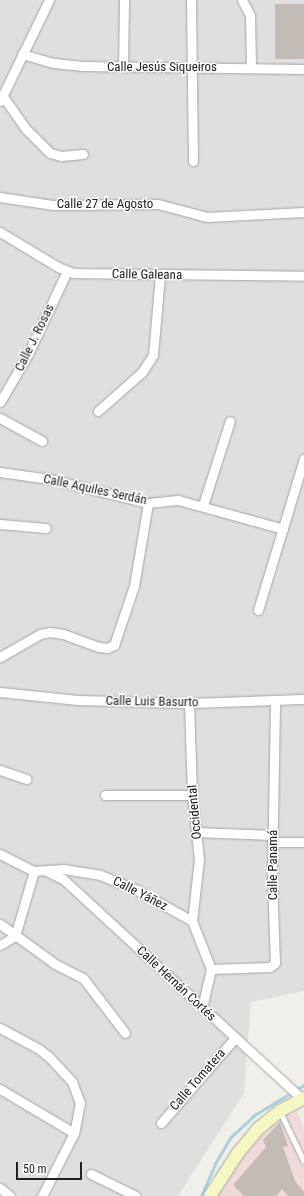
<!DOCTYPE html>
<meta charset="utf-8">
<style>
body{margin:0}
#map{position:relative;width:304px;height:1196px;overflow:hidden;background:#f1efe9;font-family:"Roboto Condensed",sans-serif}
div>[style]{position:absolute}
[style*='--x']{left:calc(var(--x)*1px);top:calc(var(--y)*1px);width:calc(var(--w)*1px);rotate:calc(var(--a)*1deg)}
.residential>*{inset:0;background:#e0dfdf}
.commercial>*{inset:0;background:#f1dbda}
.stream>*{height:2.5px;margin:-1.25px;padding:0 1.25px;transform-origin:1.25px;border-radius:1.25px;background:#acd1dc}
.building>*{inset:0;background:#c2bbb6;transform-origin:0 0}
.roads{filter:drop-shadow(0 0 1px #a6a6a6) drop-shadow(0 0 1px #a6a6a6)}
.lane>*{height:4.5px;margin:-2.25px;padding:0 2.25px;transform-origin:2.25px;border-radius:2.25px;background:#fff}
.street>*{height:9px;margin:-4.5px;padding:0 4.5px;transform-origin:4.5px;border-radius:4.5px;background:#fff}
.secondary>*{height:12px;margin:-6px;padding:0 6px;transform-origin:6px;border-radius:6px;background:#f4f7c2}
span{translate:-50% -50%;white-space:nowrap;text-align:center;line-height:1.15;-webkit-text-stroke:3px #fff;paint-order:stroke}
.street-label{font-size:13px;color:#222}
.scale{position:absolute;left:16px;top:1162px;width:66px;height:18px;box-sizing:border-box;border:2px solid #222;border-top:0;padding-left:5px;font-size:12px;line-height:14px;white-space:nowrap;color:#222;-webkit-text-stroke:3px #fff;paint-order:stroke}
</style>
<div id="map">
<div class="residential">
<div style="clip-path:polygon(0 0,304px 0,304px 991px,251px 1002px,244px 1093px,178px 1196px,0 1196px)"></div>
</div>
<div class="commercial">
<div style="clip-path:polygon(298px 1112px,304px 1129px,304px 1196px,217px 1196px,244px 1155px,278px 1119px)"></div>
</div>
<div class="stream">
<div style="--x:295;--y:1090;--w:10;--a:-29"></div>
<div style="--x:201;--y:1196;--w:35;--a:-66"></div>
<div style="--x:215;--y:1164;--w:30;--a:-60"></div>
<div style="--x:230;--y:1138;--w:35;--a:-43"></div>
<div style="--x:256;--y:1114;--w:41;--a:-31"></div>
</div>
<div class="building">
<div style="left:275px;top:4px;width:29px;height:55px"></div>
<div style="clip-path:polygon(280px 1122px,288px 1146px,283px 1147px,295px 1181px,304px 1192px,304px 1196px,288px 1196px,282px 1189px,276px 1196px,244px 1196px,233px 1185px,266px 1147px,263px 1140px)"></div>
</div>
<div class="roads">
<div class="lane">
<div style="--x:280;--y:1111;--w:55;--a:64.4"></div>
</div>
<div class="street">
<div style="--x:191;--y:0;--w:161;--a:89.3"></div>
<div style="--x:242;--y:0;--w:17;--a:62"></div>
<div style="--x:250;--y:15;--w:53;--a:88.9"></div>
<div style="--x:22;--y:54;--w:33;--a:16"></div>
<div style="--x:54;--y:63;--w:29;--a:6"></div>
<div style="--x:83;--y:66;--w:221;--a:0.8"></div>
<div style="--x:123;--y:67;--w:67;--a:-89.1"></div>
<div style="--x:2;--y:95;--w:42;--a:54.8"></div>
<div style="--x:26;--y:129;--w:34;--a:45"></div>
<div style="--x:50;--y:153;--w:11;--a:15"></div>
<div style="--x:61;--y:156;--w:22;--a:-5"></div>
<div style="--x:0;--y:101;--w:112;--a:-64.1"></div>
<div style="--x:0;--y:197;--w:54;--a:8.6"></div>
<div style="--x:53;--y:205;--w:105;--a:-0.5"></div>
<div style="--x:158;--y:204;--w:51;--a:14.9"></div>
<div style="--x:207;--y:217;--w:97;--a:-3"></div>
<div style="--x:0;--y:232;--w:68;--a:31.1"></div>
<div style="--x:58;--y:267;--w:17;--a:21"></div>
<div style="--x:74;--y:273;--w:230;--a:0.7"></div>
<div style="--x:0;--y:402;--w:56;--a:-59.7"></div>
<div style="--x:28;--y:354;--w:92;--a:-64.8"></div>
<div style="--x:98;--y:411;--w:59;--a:-41.6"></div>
<div style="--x:142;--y:372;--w:20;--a:-57"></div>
<div style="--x:153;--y:355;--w:80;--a:-85"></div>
<div style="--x:0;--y:418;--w:48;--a:28.7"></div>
<div style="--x:0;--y:472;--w:50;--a:8"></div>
<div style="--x:50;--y:479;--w:101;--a:13.8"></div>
<div style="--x:148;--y:503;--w:30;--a:-6"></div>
<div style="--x:178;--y:500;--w:109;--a:15.4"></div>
<div style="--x:203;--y:505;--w:88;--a:-72.2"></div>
<div style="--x:0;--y:524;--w:46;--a:5"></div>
<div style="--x:258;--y:610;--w:158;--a:-73.1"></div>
<div style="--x:0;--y:657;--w:46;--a:-29.9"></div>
<div style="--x:40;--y:634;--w:10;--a:-11"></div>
<div style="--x:50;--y:632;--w:13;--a:9"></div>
<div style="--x:63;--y:634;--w:38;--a:20"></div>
<div style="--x:99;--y:647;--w:8;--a:7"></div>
<div style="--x:107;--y:648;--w:8;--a:-23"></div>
<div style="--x:114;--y:645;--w:62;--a:-71.3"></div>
<div style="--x:134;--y:586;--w:84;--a:-80.4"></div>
<div style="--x:0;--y:692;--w:78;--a:5.9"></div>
<div style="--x:78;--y:700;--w:111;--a:1.5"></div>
<div style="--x:189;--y:703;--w:115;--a:-2"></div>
<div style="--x:189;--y:703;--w:92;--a:88.1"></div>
<div style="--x:192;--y:795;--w:64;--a:83.8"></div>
<div style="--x:199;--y:859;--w:62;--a:96.4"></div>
<div style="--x:0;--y:770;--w:28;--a:19"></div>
<div style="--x:105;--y:795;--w:87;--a:0"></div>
<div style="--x:196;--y:832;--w:76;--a:2.3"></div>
<div style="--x:272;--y:842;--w:32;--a:0"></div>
<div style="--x:0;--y:854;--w:38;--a:27"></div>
<div style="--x:34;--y:871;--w:29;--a:-4"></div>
<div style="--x:63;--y:869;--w:37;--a:9"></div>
<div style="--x:100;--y:875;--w:40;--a:22"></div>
<div style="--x:137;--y:890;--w:63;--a:29.4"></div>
<div style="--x:192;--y:921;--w:52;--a:68.4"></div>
<div style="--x:211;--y:969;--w:39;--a:103"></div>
<div style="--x:48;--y:872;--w:17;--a:25"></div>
<div style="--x:63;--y:879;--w:325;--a:42.6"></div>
<div style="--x:0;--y:924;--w:68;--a:36"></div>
<div style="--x:55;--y:964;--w:31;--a:27"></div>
<div style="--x:83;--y:978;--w:69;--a:52.6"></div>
<div style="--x:15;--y:936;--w:68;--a:-73.7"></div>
<div style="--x:0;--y:945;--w:17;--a:-31"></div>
<div style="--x:211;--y:969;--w:59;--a:-1.9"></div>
<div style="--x:270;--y:967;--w:6;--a:-39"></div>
<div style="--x:275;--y:963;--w:86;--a:-92"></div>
<div style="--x:272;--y:877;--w:176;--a:-89"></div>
<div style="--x:0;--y:1028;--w:44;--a:28.3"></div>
<div style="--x:39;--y:1049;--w:14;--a:39"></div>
<div style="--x:50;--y:1058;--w:33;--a:47"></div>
<div style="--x:72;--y:1082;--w:22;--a:69"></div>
<div style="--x:80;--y:1103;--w:31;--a:101"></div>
<div style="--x:74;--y:1133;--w:71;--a:116.9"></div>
<div style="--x:0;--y:1089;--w:86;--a:30.7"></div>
<div style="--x:161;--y:1123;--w:113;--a:-49"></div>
<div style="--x:91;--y:1174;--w:50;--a:26.1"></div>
<div style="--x:0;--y:1188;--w:13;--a:39"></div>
</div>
<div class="secondary">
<div style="--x:210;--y:1196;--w:51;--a:-56.9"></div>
<div style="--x:238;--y:1153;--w:33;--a:-50"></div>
<div style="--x:259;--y:1128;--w:27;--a:-39"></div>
<div style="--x:280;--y:1111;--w:27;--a:-28"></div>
</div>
</div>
<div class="street-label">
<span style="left:162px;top:67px">Calle Jesús Siqueiros</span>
<span style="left:105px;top:204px">Calle 27 de Agosto</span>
<span style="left:147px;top:275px;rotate:1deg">Calle Galeana</span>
<span style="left:35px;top:338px;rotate:-64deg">Calle J. Rosas</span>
<span style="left:95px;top:490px;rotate:12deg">Calle Aquiles Serdán</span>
<span style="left:152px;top:702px;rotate:1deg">Calle Luis Basurto</span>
<span style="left:195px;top:812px;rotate:-95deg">Occidental</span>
<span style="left:273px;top:865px;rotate:-90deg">Calle Panamá</span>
<span style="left:140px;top:894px;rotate:27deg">Calle Yáñez</span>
<span style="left:176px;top:984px;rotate:43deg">Calle Hernán Cortés</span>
<span style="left:198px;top:1080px;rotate:-49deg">Calle Tomatera</span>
</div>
<div class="scale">50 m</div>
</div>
